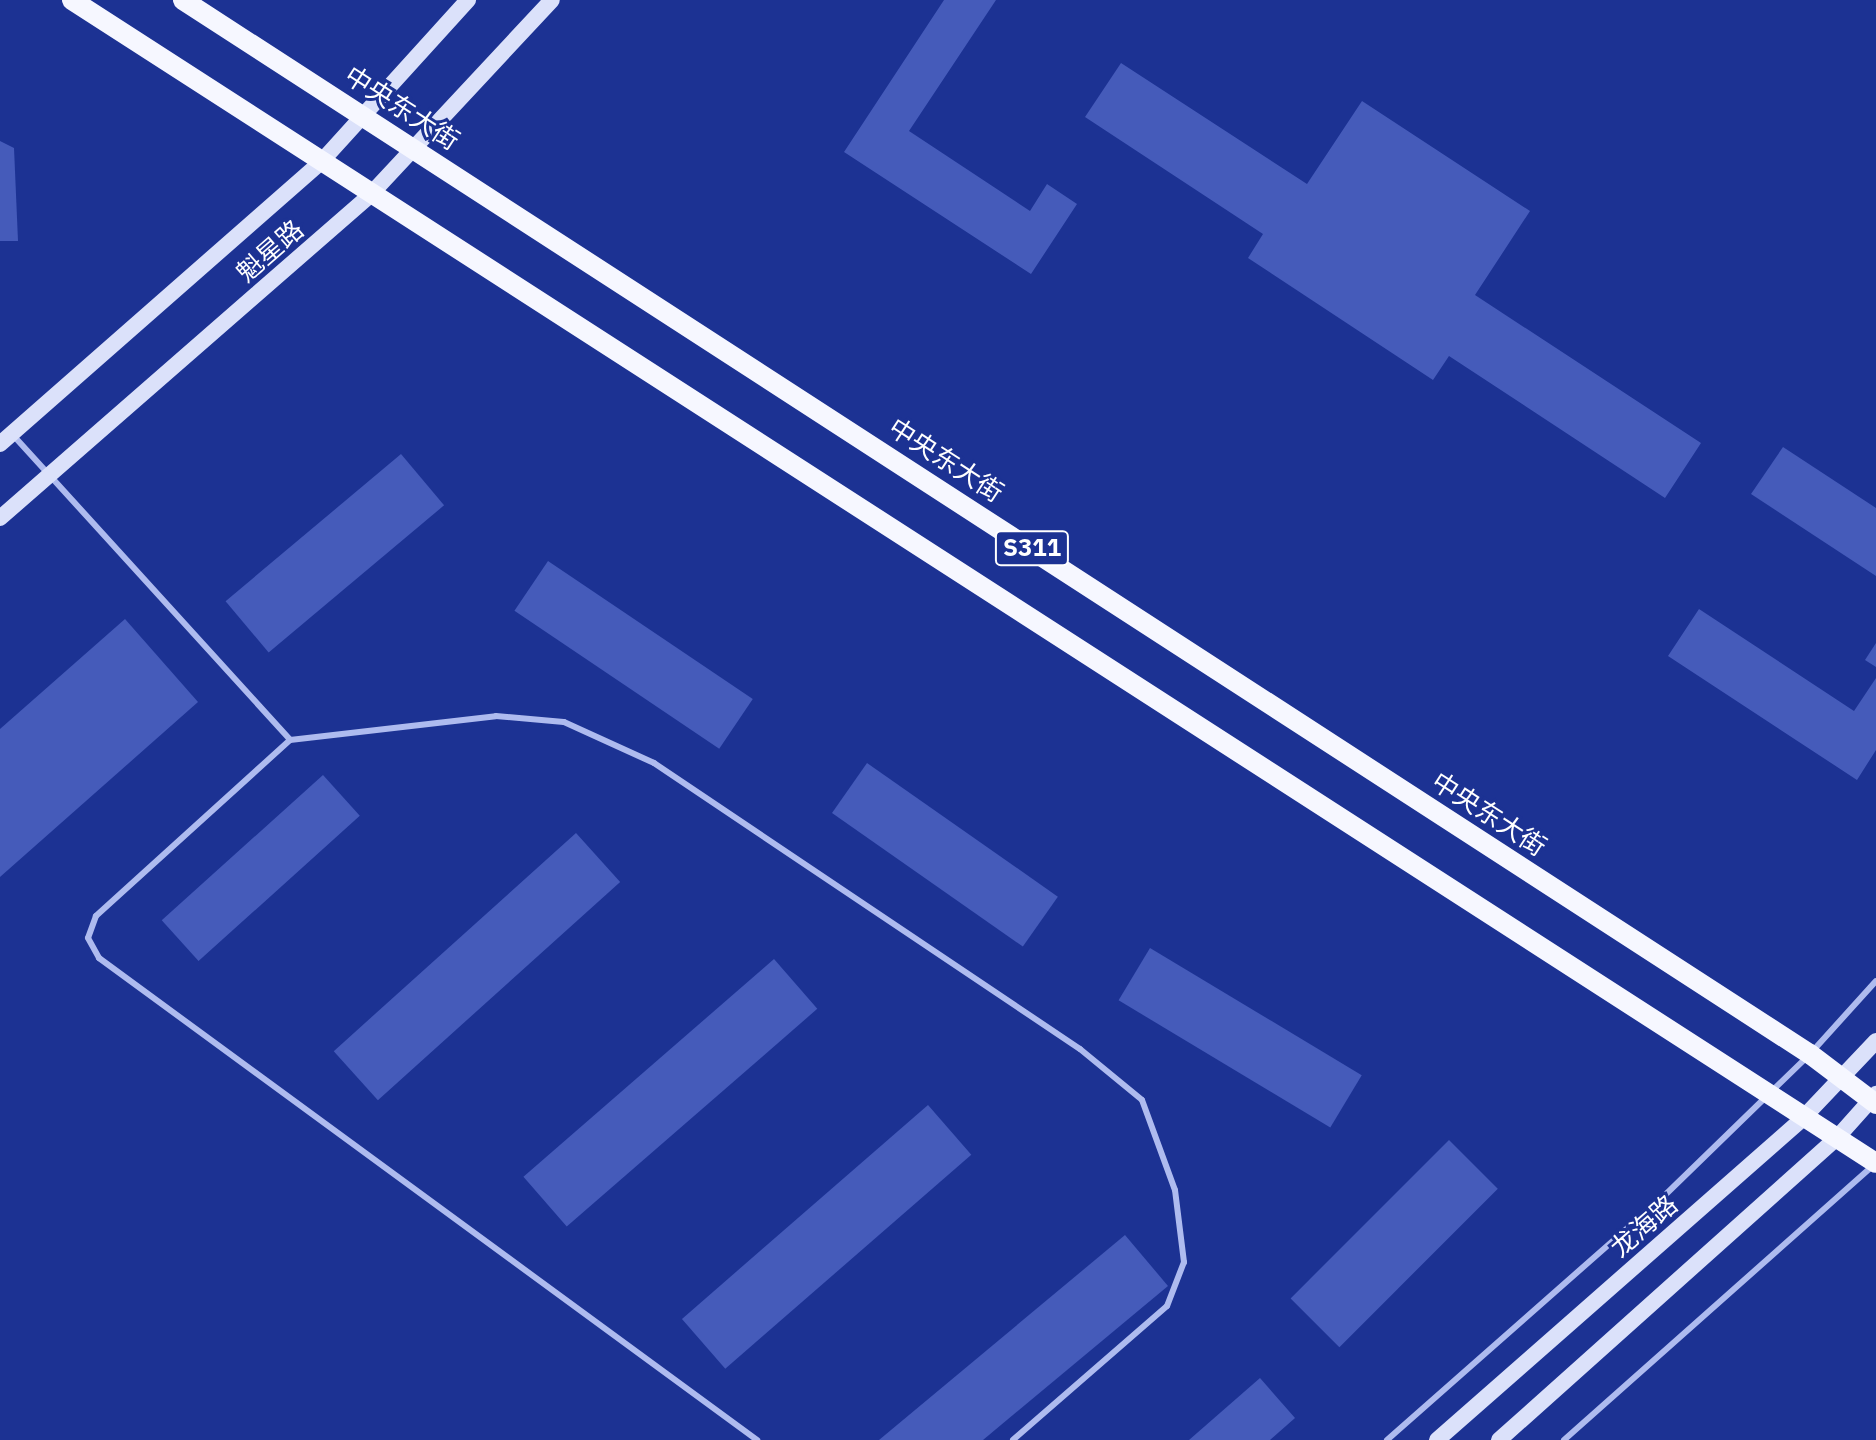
<!DOCTYPE html>
<meta charset="utf-8">
<style>
body{margin:0}
#map{position:relative;width:1876px;height:1440px;overflow:hidden;background:#1c3293;font-family:"IBM Plex Sans","Noto Sans SC",sans-serif}
div>[style]{position:absolute}
[style*='--x']{left:calc(var(--x)*1px);top:calc(var(--y)*1px);width:calc(var(--w)*1px);rotate:calc(var(--a)*1deg)}
.building>*{inset:0;background:#455bba;transform-origin:0 0}
.lane>*{height:6px;margin:-3px;padding:0 3px;transform-origin:3px;border-radius:3px;background:#aebbef}
.secondary>*{height:16px;margin:-8px;padding:0 8px;transform-origin:8px;border-radius:8px;background:#dbe1fa}
.primary>*{height:20px;margin:-10px;padding:0 10px;transform-origin:10px;border-radius:10px;background:#f6f7ff}
span{translate:-50% -50%;white-space:nowrap;text-align:center;line-height:1.15;-webkit-text-stroke:6px #1c3293;paint-order:stroke}
.shield-label span{padding:2px 6px;background:#1c3293;border:2px solid;border-radius:6px;-webkit-text-stroke-width:0}
.shield-label{font-size:24px;color:#fff;font-weight:700}
.street-label{font-size:26px;color:#fff}
</style>
<div id="map">
<div class="building">
<div style="clip-path:polygon(944px 0,996px 0,909px 131px,1030px 211px,1047px 184px,1077px 204px,1031px 274px,844px 152px)"></div>
<div style="clip-path:polygon(1121px 63px,1307px 184px,1362px 101px,1530px 211px,1475px 295px,1701px 443px,1665px 498px,1449px 356px,1433px 380px,1248px 258px,1263px 234px,1085px 117px)"></div>
<div style="clip-path:polygon(0 141px,14px 148px,18px 241px,0 241px)"></div>
<div style="clip-path:polygon(1783px 447px,1876px 508px,1876px 576px,1751px 494px)"></div>
<div style="left:401px;top:454px;width:67px;height:229px;rotate:50deg"></div>
<div style="left:548px;top:561px;width:247px;height:60px;rotate:34deg"></div>
<div style="clip-path:polygon(1699px 609px,1854px 711px,1876px 678px,1876px 750px,1857px 780px,1668px 656px)"></div>
<div style="clip-path:polygon(125px 619px,198px 702px,0 877px,0 729px)"></div>
<div style="clip-path:polygon(1876px 643px,1876px 667px,1865px 660px)"></div>
<div style="left:867px;top:763px;width:233px;height:61px;rotate:35deg"></div>
<div style="left:323px;top:775px;width:55px;height:217px;rotate:48deg"></div>
<div style="left:576px;top:833px;width:66px;height:326px;rotate:48deg"></div>
<div style="left:1150px;top:948px;width:247px;height:61px;rotate:31deg"></div>
<div style="left:774px;top:959px;width:66px;height:332px;rotate:49deg"></div>
<div style="left:928px;top:1105px;width:66px;height:326px;rotate:49deg"></div>
<div style="left:1449px;top:1140px;width:69px;height:224px;rotate:45deg"></div>
<div style="clip-path:polygon(1125px 1235px,1168px 1286px,983px 1440px,879px 1440px)"></div>
<div style="clip-path:polygon(1260px 1378px,1295px 1418px,1270px 1440px,1189px 1440px)"></div>
</div>
<div class="lane">
<div style="--x:12;--y:434;--w:413;--a:47.7"></div>
<div style="--x:290;--y:740;--w:262;--a:137.8"></div>
<div style="--x:96;--y:916;--w:23;--a:110"></div>
<div style="--x:88;--y:938;--w:23;--a:61"></div>
<div style="--x:99;--y:958;--w:816;--a:36.22"></div>
<div style="--x:290;--y:740;--w:207;--a:-6.6"></div>
<div style="--x:496;--y:716;--w:68;--a:5"></div>
<div style="--x:564;--y:722;--w:99;--a:24.5"></div>
<div style="--x:654;--y:763;--w:513;--a:33.88"></div>
<div style="--x:1080;--y:1049;--w:80;--a:39.4"></div>
<div style="--x:1142;--y:1100;--w:96;--a:69.9"></div>
<div style="--x:1175;--y:1190;--w:73;--a:82.9"></div>
<div style="--x:1184;--y:1262;--w:47;--a:111.1"></div>
<div style="--x:1167;--y:1306;--w:204;--a:139"></div>
<div style="--x:1387;--y:1440;--w:368;--a:-41.4"></div>
<div style="--x:1663;--y:1197;--w:205;--a:-44.2"></div>
<div style="--x:1810;--y:1054;--w:98;--a:-47.9"></div>
<div style="--x:1564;--y:1440;--w:413;--a:-41.6"></div>
</div>
<div class="secondary">
<div style="--x:0;--y:444;--w:427;--a:-41.3"></div>
<div style="--x:321;--y:162;--w:219;--a:-47.8"></div>
<div style="--x:0;--y:518;--w:493;--a:-41.1"></div>
<div style="--x:371;--y:194;--w:265;--a:-47"></div>
<div style="--x:1437;--y:1440;--w:487;--a:-41.3"></div>
<div style="--x:1803;--y:1118;--w:106;--a:-46.5"></div>
<div style="--x:1499;--y:1440;--w:450;--a:-41.8"></div>
<div style="--x:1835;--y:1140;--w:62;--a:-48.3"></div>
</div>
<div class="primary">
<div style="--x:72;--y:0;--w:2146;--a:32.81"></div>
<div style="--x:183;--y:0;--w:1939;--a:32.94"></div>
<div style="--x:1810;--y:1054;--w:83;--a:37.1"></div>
</div>
<div class="shield-label">
<span style="left:1032px;top:548px">S311</span>
</div>
<div class="street-label">
<span style="left:402px;top:108px;rotate:33deg">中央东大街</span>
<span style="left:270px;top:251px;rotate:-41deg">魁星路</span>
<span style="left:946px;top:460px;rotate:33deg">中央东大街</span>
<span style="left:1489px;top:814px;rotate:33deg">中央东大街</span>
<span style="left:1644px;top:1226px;rotate:-41deg">龙海路</span>
</div>
</div>
